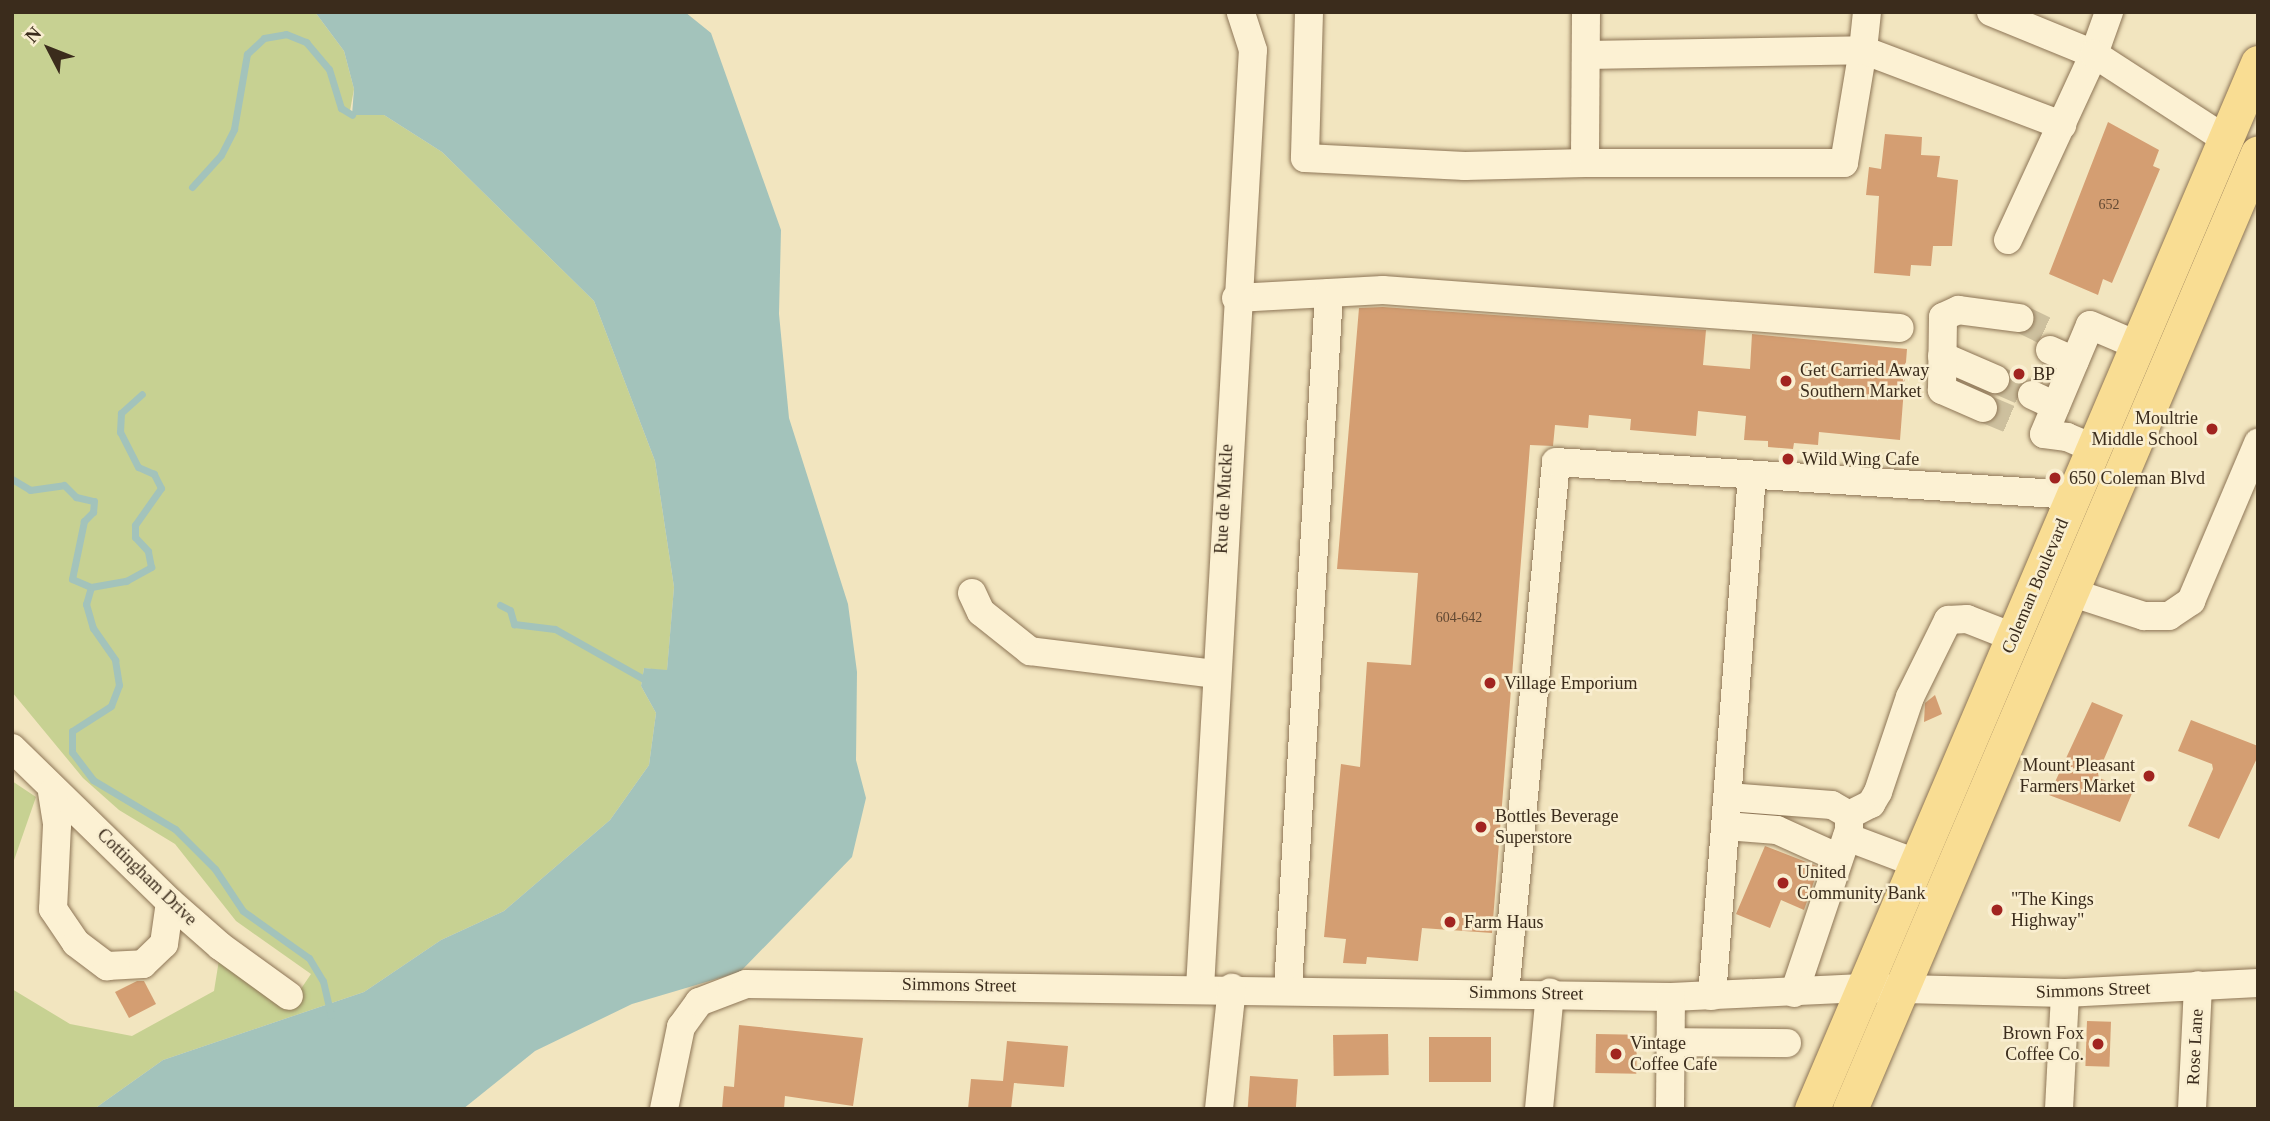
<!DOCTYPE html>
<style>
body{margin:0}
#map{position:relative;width:2270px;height:1121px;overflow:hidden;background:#f2e5bf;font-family:Georgia,serif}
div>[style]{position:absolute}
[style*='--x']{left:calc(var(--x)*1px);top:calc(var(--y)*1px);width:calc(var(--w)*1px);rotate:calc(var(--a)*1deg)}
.green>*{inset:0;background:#c7d192}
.water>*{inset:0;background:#a3c3bb}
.stream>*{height:7px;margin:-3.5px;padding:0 3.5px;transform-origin:3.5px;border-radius:3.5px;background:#a3c3bb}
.building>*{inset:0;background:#d49e72;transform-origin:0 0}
.minor-tunnel>*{height:28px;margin-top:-14px;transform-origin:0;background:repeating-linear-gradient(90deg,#cdc09e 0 28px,transparent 0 42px)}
.roads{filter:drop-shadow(0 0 2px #8d7556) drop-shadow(0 0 2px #8d7556)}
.minor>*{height:28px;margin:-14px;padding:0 14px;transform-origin:14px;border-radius:14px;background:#fcf1d3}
.major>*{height:35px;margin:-17.5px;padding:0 17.5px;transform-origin:17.5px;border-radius:17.5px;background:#f9dd93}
.dots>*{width:19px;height:19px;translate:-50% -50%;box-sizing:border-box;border:4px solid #f9eed0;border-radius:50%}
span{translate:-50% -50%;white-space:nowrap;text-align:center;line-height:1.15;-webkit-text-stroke:5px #f9eed0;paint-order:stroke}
.number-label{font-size:14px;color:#614832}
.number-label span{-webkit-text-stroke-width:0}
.poi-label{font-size:18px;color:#3b2c1c}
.left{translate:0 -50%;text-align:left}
.right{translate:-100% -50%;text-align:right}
.street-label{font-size:18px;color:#3b2c1c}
.frame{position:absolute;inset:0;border:14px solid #3b2c1c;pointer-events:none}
.north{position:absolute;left:14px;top:14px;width:70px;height:70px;-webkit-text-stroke:5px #f9eed0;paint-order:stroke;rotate:312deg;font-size:19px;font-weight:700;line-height:28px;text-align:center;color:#3b2c1c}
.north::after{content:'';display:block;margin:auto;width:24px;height:32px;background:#3b2c1c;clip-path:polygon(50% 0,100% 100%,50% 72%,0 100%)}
</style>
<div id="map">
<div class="green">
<div style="clip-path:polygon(12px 12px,315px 12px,344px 51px,354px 89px,350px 111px,384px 115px,442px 152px,594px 301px,655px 461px,674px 587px,667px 671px,644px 668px,641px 686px,656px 713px,649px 765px,610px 820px,504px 911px,441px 940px,364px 992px,163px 1060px,94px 1109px,12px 1109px,12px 989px,70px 1024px,132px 1036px,214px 991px,219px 960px,288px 1008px,311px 974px,236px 921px,175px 844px,119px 810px,83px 778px,12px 692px)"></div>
<div style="clip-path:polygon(12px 781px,36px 797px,12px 866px)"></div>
</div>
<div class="water">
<div style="clip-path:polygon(315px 12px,685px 12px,711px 33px,781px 230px,779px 314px,789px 418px,848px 604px,857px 672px,856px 760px,866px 798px,852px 857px,740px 972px,632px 1004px,535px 1051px,463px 1109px,94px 1109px,163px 1060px,364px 992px,441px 940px,504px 911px,610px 820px,649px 765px,656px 713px,641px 686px,644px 668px,667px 670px,674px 587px,655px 461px,594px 301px,442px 152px,384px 115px,352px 115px,354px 89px,344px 51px)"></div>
</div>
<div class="stream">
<div style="--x:192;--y:187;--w:43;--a:-47.8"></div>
<div style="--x:221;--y:155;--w:29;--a:-63"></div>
<div style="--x:234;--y:129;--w:76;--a:-80.2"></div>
<div style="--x:247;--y:54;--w:23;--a:-43"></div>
<div style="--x:264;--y:38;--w:22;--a:-10"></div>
<div style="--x:286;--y:34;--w:22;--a:22"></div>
<div style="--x:306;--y:42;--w:35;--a:50"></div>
<div style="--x:329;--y:69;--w:41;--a:72.9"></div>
<div style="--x:341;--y:108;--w:13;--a:32"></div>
<div style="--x:12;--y:479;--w:21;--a:31"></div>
<div style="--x:30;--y:490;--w:34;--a:-8"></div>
<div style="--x:64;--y:485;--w:17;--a:45"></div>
<div style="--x:76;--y:497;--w:18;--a:13"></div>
<div style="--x:94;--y:501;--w:11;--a:95"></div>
<div style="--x:93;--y:512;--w:13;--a:135"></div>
<div style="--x:84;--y:521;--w:59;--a:101.7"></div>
<div style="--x:72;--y:579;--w:21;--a:23"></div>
<div style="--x:91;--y:587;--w:18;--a:106"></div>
<div style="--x:86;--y:604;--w:25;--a:74"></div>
<div style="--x:93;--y:628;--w:39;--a:55"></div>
<div style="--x:115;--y:660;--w:25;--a:81"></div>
<div style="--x:119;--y:685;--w:22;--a:111"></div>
<div style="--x:111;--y:706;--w:46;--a:147.3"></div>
<div style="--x:72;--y:731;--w:21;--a:90"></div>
<div style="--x:72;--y:752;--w:35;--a:53"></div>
<div style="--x:93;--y:780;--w:96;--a:30.9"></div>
<div style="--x:175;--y:829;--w:57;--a:45"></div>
<div style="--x:215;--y:869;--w:50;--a:56.3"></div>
<div style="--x:243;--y:911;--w:81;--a:35.5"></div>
<div style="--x:309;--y:958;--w:27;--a:59"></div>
<div style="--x:323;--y:981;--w:35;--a:77"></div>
<div style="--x:91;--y:587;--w:36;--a:-10"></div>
<div style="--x:126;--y:581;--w:29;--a:-29"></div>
<div style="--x:151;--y:567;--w:16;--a:-101"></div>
<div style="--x:148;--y:551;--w:19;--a:-133"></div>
<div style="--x:135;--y:537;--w:12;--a:-90"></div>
<div style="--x:135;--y:525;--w:45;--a:-54.9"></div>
<div style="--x:161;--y:488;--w:16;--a:-117"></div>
<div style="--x:154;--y:474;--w:17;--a:-156"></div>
<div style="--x:138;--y:467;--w:39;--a:-117"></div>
<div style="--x:120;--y:432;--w:19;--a:-87"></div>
<div style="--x:121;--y:413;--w:28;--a:-42"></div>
<div style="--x:500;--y:605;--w:11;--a:27"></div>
<div style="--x:510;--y:610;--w:15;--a:74"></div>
<div style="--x:514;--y:624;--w:41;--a:7"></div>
<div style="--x:555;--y:629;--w:100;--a:29.4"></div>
</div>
<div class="building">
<div style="clip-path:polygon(2108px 122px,2159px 150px,2153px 166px,2160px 169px,2112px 283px,2103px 279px,2098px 295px,2049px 274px)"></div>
<div style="clip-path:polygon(1885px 134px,1922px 137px,1921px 155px,1940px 156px,1937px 177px,1958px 180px,1952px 246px,1933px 246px,1931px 266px,1911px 265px,1910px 276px,1874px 273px,1879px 196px,1866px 195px,1869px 167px,1881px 169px)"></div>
<div style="clip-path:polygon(1383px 307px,1706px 330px,1703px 365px,1750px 369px,1752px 334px,1907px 349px,1900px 440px,1819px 432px,1818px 445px,1794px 443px,1793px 449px,1768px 447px,1768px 441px,1744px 440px,1746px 416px,1698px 411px,1696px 436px,1630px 430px,1631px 419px,1589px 415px,1588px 428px,1555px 425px,1553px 446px,1530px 445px,1492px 933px,1422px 928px,1418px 961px,1367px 957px,1366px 964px,1343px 963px,1346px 939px,1324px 937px,1341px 764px,1360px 767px,1367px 662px,1411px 665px,1418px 573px,1337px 569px,1359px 308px)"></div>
<div style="clip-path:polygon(1935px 695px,1942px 714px,1924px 722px,1925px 703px)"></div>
<div style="clip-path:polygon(2092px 702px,2123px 715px,2098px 773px,2099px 778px,2133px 791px,2120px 822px,2049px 795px)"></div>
<div style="clip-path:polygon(2191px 720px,2258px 746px,2258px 756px,2219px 839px,2188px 826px,2213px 769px,2212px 764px,2178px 751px)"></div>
<div style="clip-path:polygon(1765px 846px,1819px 867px,1804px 910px,1781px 900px,1770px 928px,1736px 914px)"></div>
<div style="clip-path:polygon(137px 981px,144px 981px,156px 1004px,129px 1018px,115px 992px)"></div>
<div style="left:2087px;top:1021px;width:24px;height:45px;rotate:2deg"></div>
<div style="clip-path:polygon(739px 1025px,863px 1038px,853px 1106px,785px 1096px,784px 1109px,722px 1109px,724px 1086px,734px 1087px)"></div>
<div style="left:1388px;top:1034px;width:41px;height:55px;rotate:89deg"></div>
<div style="left:1596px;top:1034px;width:41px;height:39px;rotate:1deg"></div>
<div style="left:1429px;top:1037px;width:62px;height:45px"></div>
<div style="clip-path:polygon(1007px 1041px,1068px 1046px,1064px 1087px,1014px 1083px,1011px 1109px,968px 1109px,971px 1079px,1003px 1081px)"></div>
<div style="left:1250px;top:1076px;width:48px;height:33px;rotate:4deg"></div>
</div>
<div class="minor-tunnel">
<div style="--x:2019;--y:318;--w:41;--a:25.9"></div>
<div style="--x:1995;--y:379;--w:40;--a:23.4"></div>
<div style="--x:1983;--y:408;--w:41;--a:22.8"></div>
</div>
<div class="roads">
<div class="minor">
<div style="--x:1309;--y:12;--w:146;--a:91.6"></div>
<div style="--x:1305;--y:158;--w:160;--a:2.9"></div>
<div style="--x:1465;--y:166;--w:120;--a:-1.4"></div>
<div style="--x:1586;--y:12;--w:151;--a:90.4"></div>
<div style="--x:1585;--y:163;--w:259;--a:0"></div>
<div style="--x:1844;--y:163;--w:115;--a:-80.5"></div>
<div style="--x:1863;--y:50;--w:213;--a:20.7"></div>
<div style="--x:1991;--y:12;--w:111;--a:22.2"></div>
<div style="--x:2094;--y:54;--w:45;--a:-70.3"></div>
<div style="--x:1586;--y:55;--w:277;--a:-1"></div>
<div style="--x:1863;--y:50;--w:38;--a:-84"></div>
<div style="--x:2008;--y:240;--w:205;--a:-65.2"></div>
<div style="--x:2094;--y:54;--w:156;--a:33"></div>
<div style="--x:1236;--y:298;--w:147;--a:-3.1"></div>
<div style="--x:1383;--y:290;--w:518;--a:4.2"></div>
<div style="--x:2050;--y:350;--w:27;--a:24"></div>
<div style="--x:1942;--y:356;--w:58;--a:23.5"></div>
<div style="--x:2032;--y:395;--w:26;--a:25"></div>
<div style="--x:1983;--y:408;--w:45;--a:-156.3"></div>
<div style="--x:1942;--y:390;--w:73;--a:-89.2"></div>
<div style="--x:1943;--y:317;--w:17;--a:-25"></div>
<div style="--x:1958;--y:310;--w:62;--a:7.5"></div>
<div style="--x:2093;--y:448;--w:28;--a:-157"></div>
<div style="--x:2067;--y:437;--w:23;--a:-173"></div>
<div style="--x:2044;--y:434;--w:118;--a:-67.1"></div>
<div style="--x:2090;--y:325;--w:51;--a:23.1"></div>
<div style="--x:2070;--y:592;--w:78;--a:18"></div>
<div style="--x:2144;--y:616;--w:25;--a:0"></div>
<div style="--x:2169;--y:616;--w:27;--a:-34"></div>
<div style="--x:2191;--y:601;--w:172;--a:-67"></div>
<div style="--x:972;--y:593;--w:21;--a:65"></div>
<div style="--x:981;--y:612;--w:63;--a:38.5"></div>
<div style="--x:1030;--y:651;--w:186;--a:7.1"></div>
<div style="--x:12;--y:748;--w:221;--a:44.3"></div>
<div style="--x:170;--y:902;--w:67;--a:41.3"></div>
<div style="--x:220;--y:946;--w:85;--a:35.9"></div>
<div style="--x:52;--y:792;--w:33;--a:81"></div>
<div style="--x:57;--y:825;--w:84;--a:92.7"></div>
<div style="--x:53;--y:909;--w:41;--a:55.9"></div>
<div style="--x:76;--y:943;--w:39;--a:37"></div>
<div style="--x:107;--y:966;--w:36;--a:-3"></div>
<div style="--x:143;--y:964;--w:29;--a:-44"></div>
<div style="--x:164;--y:944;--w:42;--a:-81.9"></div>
<div style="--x:1728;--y:797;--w:104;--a:4.4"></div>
<div style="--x:1832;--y:805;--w:20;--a:30"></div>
<div style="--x:1849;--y:815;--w:15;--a:90"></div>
<div style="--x:1849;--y:830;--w:172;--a:108.6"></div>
<div style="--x:1849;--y:815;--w:25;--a:-27"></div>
<div style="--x:1871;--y:804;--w:14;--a:-60"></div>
<div style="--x:1878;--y:792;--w:100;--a:-71.4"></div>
<div style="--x:1910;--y:697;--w:86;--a:-63.7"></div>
<div style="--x:1948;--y:620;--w:19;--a:-3"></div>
<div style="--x:1967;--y:619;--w:49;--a:21.4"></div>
<div style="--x:1726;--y:826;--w:51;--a:4.5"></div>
<div style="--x:1777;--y:830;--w:68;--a:24.3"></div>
<div style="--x:1847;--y:837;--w:74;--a:20.6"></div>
<div style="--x:1200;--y:988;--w:939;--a:-86.77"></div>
<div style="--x:1253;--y:50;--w:40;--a:-108"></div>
<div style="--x:1288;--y:988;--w:696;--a:-86.62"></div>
<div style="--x:1505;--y:993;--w:533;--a:-84.51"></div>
<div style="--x:1556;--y:462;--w:518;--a:3.65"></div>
<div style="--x:1712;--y:996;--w:523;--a:-85.61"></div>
<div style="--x:1672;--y:1042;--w:115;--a:0.5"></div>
<div style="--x:664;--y:1109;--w:84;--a:-78.3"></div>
<div style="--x:681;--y:1027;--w:31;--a:-54"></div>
<div style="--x:699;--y:1002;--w:50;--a:-21"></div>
<div style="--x:746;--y:984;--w:925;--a:0.81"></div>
<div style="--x:1671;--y:997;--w:192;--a:-2.7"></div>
<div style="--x:1863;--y:988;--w:202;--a:1.4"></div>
<div style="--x:2065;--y:993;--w:193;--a:-3"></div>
<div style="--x:1219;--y:1109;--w:122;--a:-83.9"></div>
<div style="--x:1539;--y:1109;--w:117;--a:-84.6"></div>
<div style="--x:1670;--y:1109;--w:112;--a:-89.5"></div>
<div style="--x:2059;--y:1109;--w:116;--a:-87"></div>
<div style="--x:2192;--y:1109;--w:124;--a:-87.2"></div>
</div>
<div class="major">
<div style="--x:1812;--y:1109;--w:1137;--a:-66.91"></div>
<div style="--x:1850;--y:1109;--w:1039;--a:-66.89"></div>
</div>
</div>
<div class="dots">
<div style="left:2019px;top:374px;background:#a12420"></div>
<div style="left:1786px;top:381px;background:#a12420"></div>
<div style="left:2212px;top:429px;background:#a12420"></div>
<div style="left:1788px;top:459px;background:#a12420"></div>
<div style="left:2055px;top:478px;background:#a12420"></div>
<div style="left:1490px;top:683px;background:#a12420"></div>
<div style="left:2149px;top:776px;background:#a12420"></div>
<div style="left:1481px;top:827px;background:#a12420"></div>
<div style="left:1783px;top:883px;background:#a12420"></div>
<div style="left:1997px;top:910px;background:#a12420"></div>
<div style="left:1450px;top:922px;background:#a12420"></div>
<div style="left:2098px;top:1044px;background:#a12420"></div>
<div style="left:1616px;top:1054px;background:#a12420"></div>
</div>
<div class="number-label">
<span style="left:2109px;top:205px">652</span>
<span style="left:1459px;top:618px">604-642</span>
</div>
<div class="poi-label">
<span class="left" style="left:1800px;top:381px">Get Carried Away<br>Southern Market</span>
<span class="left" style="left:2033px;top:374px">BP</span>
<span class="right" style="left:2198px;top:429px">Moultrie<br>Middle School</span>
<span class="left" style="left:1802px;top:459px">Wild Wing Cafe</span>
<span class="left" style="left:2069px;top:478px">650 Coleman Blvd</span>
<span class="left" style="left:1504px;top:683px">Village Emporium</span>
<span class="right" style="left:2135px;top:776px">Mount Pleasant<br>Farmers Market</span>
<span class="left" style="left:1495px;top:827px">Bottles Beverage<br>Superstore</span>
<span class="left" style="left:1797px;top:883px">United<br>Community Bank</span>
<span class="left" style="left:2011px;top:910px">"The Kings<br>Highway"</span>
<span class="left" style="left:1464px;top:922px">Farm Haus</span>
<span class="right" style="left:2084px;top:1044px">Brown Fox<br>Coffee Co.</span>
<span class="left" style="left:1630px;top:1054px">Vintage<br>Coffee Cafe</span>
</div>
<div class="street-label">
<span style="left:1224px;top:499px;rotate:-87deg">Rue de Muckle</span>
<span style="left:2035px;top:586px;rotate:-67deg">Coleman Boulevard</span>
<span style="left:147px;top:877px;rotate:44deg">Cottingham Drive</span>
<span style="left:959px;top:985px;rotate:1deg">Simmons Street</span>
<span style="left:2093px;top:990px;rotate:-2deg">Simmons Street</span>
<span style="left:1526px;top:993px;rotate:1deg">Simmons Street</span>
<span style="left:2195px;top:1047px;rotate:-87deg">Rose Lane</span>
</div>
<div class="frame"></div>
<div class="north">N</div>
</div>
